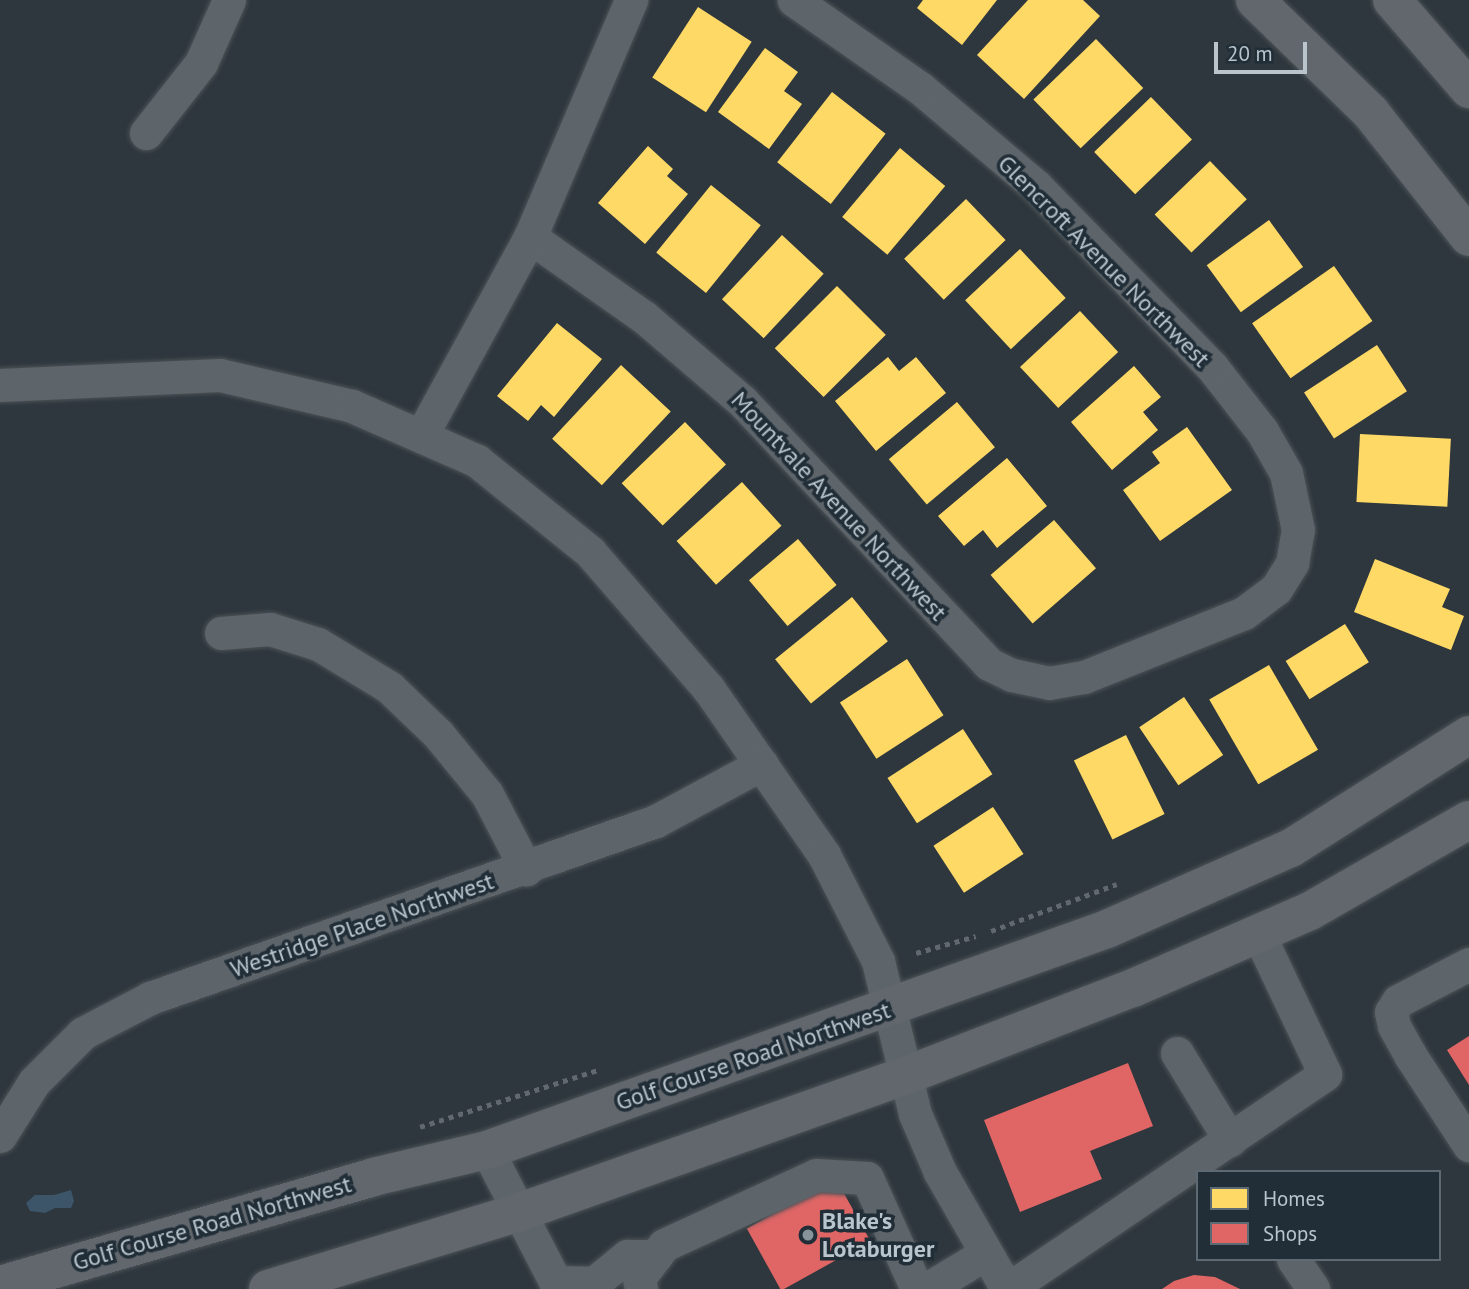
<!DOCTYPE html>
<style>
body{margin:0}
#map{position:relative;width:1469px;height:1289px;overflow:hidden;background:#2e373d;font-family:"PT Sans",sans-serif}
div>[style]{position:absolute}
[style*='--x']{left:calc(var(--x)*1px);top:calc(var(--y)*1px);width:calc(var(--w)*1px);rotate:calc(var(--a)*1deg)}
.water>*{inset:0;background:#3d5568}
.homes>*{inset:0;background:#ffd966;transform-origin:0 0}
.shops>*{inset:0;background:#e06666;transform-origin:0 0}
.path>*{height:4.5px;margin-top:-2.25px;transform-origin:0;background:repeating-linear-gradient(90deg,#61696e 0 5px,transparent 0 10px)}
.roads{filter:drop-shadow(0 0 2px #4c5357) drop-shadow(0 0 2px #4c5357)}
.minor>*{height:33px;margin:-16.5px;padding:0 16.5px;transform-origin:16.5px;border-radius:16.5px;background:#5e656a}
.major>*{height:38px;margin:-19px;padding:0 19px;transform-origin:19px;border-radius:19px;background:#61676c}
.dots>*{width:19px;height:19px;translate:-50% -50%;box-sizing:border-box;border:4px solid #212e38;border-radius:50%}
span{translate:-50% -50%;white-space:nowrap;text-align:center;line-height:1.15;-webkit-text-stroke:7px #212e38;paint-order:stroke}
.street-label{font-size:24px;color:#b9c4cc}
.poi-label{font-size:24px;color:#b9c4cc;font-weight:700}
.left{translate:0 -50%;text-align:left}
.legend{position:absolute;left:1196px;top:1170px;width:245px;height:91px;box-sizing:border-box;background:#212e38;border:2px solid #5e6a73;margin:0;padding:9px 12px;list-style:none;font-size:21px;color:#b9c4cc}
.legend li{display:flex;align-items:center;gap:14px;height:35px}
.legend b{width:35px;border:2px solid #5e6a73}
.scale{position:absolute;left:1214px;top:42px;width:93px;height:32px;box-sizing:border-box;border:4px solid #b9c4cc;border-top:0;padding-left:9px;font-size:21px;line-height:24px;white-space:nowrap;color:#b9c4cc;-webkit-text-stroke:5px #212e38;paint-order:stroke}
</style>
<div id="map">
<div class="water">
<div style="clip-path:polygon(71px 1190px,74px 1201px,71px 1208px,55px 1208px,45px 1213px,30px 1211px,26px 1203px,35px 1195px,54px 1195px)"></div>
</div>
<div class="homes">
<div style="clip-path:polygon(923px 0,997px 0,962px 45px,917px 8px)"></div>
<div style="clip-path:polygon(1028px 0,1083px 0,1100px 16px,1024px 99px,977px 55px)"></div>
<div style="left:698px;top:7px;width:64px;height:84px;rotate:33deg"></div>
<div style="left:1096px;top:39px;width:68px;height:87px;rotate:46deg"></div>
<div style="clip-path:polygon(765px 48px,798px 72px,784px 91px,802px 104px,769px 149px,718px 112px)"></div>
<div style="left:832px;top:92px;width:68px;height:89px;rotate:38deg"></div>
<div style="left:1151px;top:97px;width:59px;height:79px;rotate:46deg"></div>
<div style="clip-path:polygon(648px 146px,673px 169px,667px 176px,688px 194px,645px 244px,598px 203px)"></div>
<div style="left:900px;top:148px;width:59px;height:90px;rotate:40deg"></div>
<div style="left:1210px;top:161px;width:53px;height:77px;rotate:46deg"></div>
<div style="left:711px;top:185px;width:64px;height:87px;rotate:39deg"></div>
<div style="left:966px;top:199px;width:57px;height:86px;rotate:46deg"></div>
<div style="left:1269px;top:220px;width:58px;height:77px;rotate:54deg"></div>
<div style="left:782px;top:235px;width:57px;height:88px;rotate:43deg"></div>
<div style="left:1020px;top:249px;width:67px;height:75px;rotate:47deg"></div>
<div style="left:1334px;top:266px;width:67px;height:100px;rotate:55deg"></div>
<div style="left:837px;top:286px;width:69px;height:88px;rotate:45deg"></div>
<div style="left:1080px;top:311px;width:56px;height:82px;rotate:47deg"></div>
<div style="clip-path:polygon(557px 323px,602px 359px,554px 417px,541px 405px,528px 421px,497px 396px)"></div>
<div style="left:1377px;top:345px;width:55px;height:87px;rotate:57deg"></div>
<div style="clip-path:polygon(888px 357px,899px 371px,916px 357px,946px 393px,876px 451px,835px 401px)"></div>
<div style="left:621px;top:365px;width:68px;height:101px;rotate:43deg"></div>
<div style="clip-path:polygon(1134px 366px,1161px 397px,1143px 412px,1158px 430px,1112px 470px,1071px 422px)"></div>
<div style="left:957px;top:402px;width:59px;height:89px;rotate:50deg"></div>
<div style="left:685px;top:422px;width:59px;height:88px;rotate:46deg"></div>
<div style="clip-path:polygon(1187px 427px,1232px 490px,1160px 541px,1123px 490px,1160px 463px,1152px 452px)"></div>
<div style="left:1360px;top:434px;width:91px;height:68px;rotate:3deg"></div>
<div style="clip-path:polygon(1007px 458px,1047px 506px,997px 548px,983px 530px,964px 546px,938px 516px)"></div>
<div style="left:742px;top:482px;width:59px;height:88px;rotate:48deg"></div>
<div style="left:1054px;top:520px;width:64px;height:84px;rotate:49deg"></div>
<div style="left:798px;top:539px;width:60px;height:64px;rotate:50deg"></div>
<div style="clip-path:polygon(1375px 559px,1450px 589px,1442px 607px,1464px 616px,1451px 650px,1354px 612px)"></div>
<div style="left:852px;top:597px;width:57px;height:99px;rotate:51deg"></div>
<div style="left:1345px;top:624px;width:45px;height:70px;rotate:58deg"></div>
<div style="left:907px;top:659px;width:67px;height:80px;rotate:57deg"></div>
<div style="left:1269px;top:665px;width:98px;height:69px;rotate:60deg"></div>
<div style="left:1184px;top:697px;width:70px;height:54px;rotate:56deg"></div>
<div style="left:963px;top:729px;width:54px;height:90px;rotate:57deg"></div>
<div style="left:1126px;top:735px;width:88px;height:58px;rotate:64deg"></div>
<div style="left:993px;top:807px;width:56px;height:71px;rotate:57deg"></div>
</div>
<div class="shops">
<div style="clip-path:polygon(1469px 1036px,1469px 1085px,1447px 1050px)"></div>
<div style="clip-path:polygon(1128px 1063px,1153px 1126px,1090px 1151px,1102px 1179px,1020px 1212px,984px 1120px)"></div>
<div style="left:836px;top:1179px;width:71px;height:102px;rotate:61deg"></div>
<div style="clip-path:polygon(1194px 1275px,1215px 1277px,1240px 1289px,1162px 1289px,1174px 1281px)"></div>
</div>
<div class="path">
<div style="--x:991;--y:931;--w:134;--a:-20.5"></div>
<div style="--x:916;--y:953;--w:62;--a:-15.8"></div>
<div style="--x:420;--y:1127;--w:187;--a:-17.8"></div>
</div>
<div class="roads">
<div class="minor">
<div style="--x:146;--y:133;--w:89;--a:-51.8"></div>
<div style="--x:201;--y:63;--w:69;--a:-66"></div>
<div style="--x:530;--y:237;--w:139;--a:35.1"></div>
<div style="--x:644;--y:317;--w:129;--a:40.6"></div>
<div style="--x:742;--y:401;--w:361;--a:46.8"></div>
<div style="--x:989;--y:664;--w:25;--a:26"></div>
<div style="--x:1012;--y:675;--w:38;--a:12"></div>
<div style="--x:1049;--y:683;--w:36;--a:-10"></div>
<div style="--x:1084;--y:677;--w:172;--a:-21.8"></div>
<div style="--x:1244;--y:613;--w:40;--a:-37"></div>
<div style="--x:1276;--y:589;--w:31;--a:-58"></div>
<div style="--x:1292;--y:563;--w:34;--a:-80"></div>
<div style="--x:1298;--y:530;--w:58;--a:-101.9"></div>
<div style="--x:1286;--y:473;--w:48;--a:-119.7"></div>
<div style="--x:1262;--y:431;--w:81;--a:-128"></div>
<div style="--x:1212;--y:367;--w:252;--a:-134.2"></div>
<div style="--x:1036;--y:186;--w:152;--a:-139.8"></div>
<div style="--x:920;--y:88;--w:154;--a:-145.1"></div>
<div style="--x:0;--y:385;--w:220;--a:-2.6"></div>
<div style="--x:220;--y:375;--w:136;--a:13.2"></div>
<div style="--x:352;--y:406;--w:137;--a:23.7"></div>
<div style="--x:477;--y:461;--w:145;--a:38.8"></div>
<div style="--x:590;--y:552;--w:180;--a:49.1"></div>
<div style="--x:708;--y:688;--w:203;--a:55.2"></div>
<div style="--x:824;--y:855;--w:119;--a:63"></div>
<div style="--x:878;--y:961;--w:157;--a:76.4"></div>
<div style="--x:915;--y:1114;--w:63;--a:66.7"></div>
<div style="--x:940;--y:1172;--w:135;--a:60.2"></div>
<div style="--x:421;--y:436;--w:227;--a:-61.3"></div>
<div style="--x:530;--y:237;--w:258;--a:-66.9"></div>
<div style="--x:221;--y:633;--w:49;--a:-4.7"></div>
<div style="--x:270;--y:629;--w:50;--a:17.4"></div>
<div style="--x:318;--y:644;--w:83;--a:31.2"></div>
<div style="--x:389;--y:687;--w:68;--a:43.8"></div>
<div style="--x:438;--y:734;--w:77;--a:50.8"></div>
<div style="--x:487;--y:794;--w:85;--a:62.5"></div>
<div style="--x:1469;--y:964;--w:80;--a:152.5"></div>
<div style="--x:1398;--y:1001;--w:13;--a:122"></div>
<div style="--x:1391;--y:1012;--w:14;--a:78"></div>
<div style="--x:1394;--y:1026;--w:33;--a:61"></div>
<div style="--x:1410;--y:1055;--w:108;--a:56.8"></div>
<div style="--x:1177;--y:1053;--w:102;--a:58.7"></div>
<div style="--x:0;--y:1136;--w:64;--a:-57.8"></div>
<div style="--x:34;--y:1082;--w:69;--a:-45"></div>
<div style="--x:83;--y:1033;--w:76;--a:-27.6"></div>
<div style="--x:150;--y:998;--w:536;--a:-19.28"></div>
<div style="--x:656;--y:821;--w:120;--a:-28.3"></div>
<div style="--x:487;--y:1150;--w:157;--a:62.6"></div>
<div style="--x:1293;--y:1259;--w:36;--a:56"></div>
<div style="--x:555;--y:1282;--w:39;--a:1"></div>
<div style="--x:594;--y:1283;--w:43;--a:-39.3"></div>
<div style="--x:627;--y:1256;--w:29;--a:0"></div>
<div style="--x:641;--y:1289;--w:11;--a:-100"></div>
<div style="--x:639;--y:1278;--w:41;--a:-52.9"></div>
<div style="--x:664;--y:1245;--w:167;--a:-24.7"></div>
<div style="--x:816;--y:1175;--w:51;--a:3.4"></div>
<div style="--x:867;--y:1178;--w:122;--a:65.8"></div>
<div style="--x:927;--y:1289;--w:68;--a:-31.1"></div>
<div style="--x:1008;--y:1289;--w:383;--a:-34.1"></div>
<div style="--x:1325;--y:1074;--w:156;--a:-115.4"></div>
</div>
<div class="major">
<div style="--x:1255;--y:0;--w:162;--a:44.2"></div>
<div style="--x:1371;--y:113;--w:158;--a:51.7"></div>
<div style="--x:1392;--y:0;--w:118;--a:49.1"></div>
<div style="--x:0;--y:1285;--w:388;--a:-16.1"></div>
<div style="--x:373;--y:1177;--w:117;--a:-13.3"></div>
<div style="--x:487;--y:1150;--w:658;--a:-19.62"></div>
<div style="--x:1107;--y:929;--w:201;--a:-23.8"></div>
<div style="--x:1291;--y:848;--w:211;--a:-32.4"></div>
<div style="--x:268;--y:1289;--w:260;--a:-17"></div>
<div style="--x:517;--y:1213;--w:414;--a:-19.5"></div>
<div style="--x:907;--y:1075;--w:242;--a:-21.1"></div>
<div style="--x:1133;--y:988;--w:193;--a:-23.5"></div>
<div style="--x:1310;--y:911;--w:183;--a:-29.8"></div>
</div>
</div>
<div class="dots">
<div style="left:808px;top:1235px;background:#88939a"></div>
</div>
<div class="street-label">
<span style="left:1104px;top:261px;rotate:45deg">Glencroft Avenue Northwest</span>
<span style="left:839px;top:506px;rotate:47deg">Mountvale Avenue Northwest</span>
<span style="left:362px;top:925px;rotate:-19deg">Westridge Place Northwest</span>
<span style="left:753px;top:1056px;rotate:-19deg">Golf Course Road Northwest</span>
<span style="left:212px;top:1223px;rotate:-16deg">Golf Course Road Northwest</span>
</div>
<div class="poi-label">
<span class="left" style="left:822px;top:1235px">Blake's<br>Lotaburger</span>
</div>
<ul class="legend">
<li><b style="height:19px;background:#ffd966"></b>Homes</li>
<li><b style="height:19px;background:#e06666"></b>Shops</li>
</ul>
<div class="scale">20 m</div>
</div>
